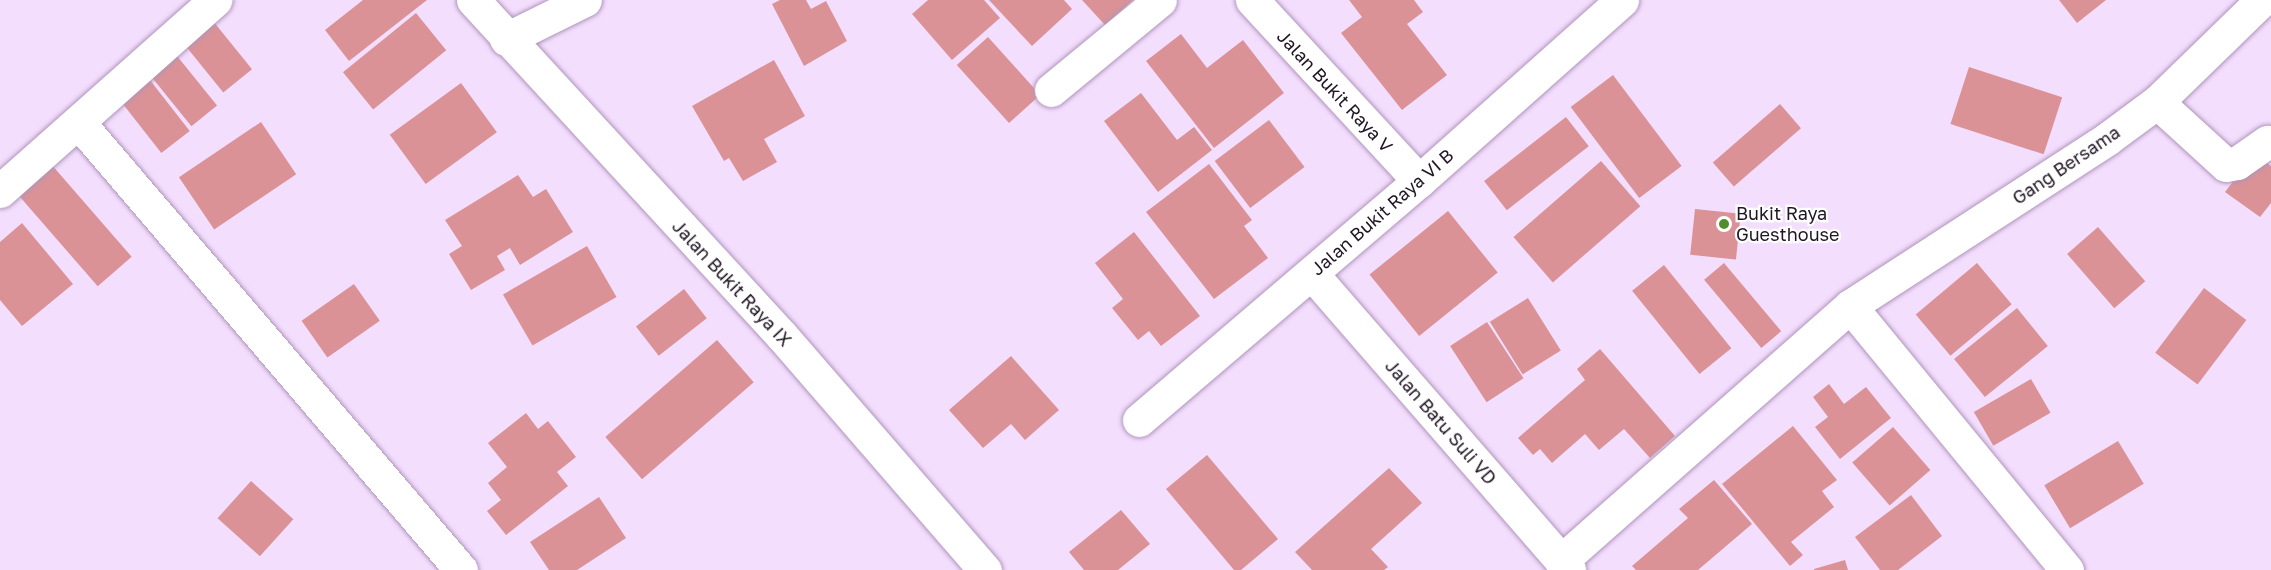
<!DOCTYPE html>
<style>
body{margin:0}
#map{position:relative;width:2271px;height:570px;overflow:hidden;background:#f4defe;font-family:"Golos Text",sans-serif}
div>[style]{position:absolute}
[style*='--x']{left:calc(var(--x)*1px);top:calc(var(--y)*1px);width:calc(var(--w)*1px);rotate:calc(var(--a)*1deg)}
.building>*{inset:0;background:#da9297;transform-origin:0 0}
.roads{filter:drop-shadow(0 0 2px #af95bb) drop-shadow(0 0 2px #af95bb)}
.minor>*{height:33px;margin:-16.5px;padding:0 16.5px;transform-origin:16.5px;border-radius:16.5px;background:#fff}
.dots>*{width:16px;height:16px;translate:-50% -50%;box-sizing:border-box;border:3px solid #fff;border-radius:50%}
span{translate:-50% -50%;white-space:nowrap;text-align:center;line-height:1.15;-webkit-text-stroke:4.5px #fff;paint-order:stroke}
.street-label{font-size:18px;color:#201624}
.poi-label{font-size:18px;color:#201624}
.left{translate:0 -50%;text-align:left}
</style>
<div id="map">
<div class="building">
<div style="clip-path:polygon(363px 0,427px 0,349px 61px,325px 30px)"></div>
<div style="clip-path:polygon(780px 0,806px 0,811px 9px,826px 1px,847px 41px,804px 66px,772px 4px)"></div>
<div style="clip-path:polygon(928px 0,984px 0,1000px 18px,952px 60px,912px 14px)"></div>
<div style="clip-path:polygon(989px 0,1064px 0,1072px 9px,1032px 46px)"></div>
<div style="clip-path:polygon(1082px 0,1133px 0,1105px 25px)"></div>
<div style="clip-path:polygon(1349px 0,1414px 0,1423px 12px,1407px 24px,1447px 75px,1402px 110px,1341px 33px,1362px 17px)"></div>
<div style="clip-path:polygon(2059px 0,2106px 0,2077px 23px)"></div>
<div style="left:416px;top:13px;width:48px;height:94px;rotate:51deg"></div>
<div style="left:213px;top:21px;width:62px;height:37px;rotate:51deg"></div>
<div style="clip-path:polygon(1181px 34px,1207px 68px,1243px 40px,1284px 93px,1214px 148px,1146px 61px)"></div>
<div style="left:988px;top:37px;width:78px;height:42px;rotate:48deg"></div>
<div style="left:173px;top:51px;width:70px;height:33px;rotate:51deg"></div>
<div style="clip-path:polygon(774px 60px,805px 116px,764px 139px,777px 162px,743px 181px,729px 158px,724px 161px,692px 106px)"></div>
<div style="left:1969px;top:67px;width:98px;height:60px;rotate:18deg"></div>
<div style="left:146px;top:75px;width:71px;height:36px;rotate:52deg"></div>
<div style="left:1613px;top:75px;width:114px;height:53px;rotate:53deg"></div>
<div style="left:461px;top:83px;width:61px;height:88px;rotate:54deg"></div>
<div style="clip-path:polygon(1141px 93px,1177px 140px,1194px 127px,1212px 150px,1158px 192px,1104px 121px)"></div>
<div style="left:1780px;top:104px;width:32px;height:89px;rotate:49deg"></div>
<div style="left:1566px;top:117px;width:37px;height:104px;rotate:52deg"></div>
<div style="left:1269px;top:120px;width:59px;height:68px;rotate:53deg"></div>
<div style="left:261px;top:122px;width:63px;height:99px;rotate:56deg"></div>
<div style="clip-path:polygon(2254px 154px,2271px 166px,2271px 203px,2260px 217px,2225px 192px)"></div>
<div style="left:1601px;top:161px;width:60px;height:116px;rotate:49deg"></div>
<div style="left:51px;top:164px;width:123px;height:45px;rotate:49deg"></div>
<div style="clip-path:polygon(1209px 164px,1252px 220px,1244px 226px,1268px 258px,1214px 299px,1146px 212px)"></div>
<div style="clip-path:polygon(518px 175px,533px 197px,546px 189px,573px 232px,520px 265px,510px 248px,497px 256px,505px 270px,471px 290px,449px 254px,462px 246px,445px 220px)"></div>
<div style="left:1695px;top:209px;width:46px;height:46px;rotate:6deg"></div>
<div style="left:1448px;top:211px;width:79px;height:101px;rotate:51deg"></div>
<div style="clip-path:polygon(22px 223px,73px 284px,22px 326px,0 300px,0 242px)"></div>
<div style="left:2098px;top:227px;width:72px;height:41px;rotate:49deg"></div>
<div style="clip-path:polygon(1134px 232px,1200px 316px,1161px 346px,1149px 331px,1138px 340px,1112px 308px,1123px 299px,1095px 263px)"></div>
<div style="left:587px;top:246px;width:59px;height:97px;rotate:60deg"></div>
<div style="left:1724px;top:263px;width:89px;height:26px;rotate:50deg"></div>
<div style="left:1977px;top:263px;width:54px;height:80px;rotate:50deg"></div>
<div style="left:1664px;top:265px;width:107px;height:41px;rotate:51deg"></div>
<div style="left:354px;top:284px;width:45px;height:64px;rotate:55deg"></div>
<div style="left:2204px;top:288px;width:53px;height:81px;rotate:37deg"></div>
<div style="left:684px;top:289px;width:37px;height:61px;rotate:52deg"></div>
<div style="left:1528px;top:298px;width:62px;height:45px;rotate:58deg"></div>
<div style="left:2017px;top:308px;width:49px;height:81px;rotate:51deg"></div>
<div style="left:1487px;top:322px;width:67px;height:44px;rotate:57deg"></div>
<div style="left:717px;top:340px;width:56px;height:148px;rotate:49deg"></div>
<div style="clip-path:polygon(1600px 349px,1675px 436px,1650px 458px,1624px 429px,1599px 450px,1585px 434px,1552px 463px,1540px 449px,1533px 455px,1518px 438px,1585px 380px,1577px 369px)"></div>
<div style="clip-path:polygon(1011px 356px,1059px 410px,1025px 440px,1011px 424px,983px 448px,949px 410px)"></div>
<div style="left:2031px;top:379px;width:39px;height:66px;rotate:60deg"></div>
<div style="clip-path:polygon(1829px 384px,1844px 404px,1866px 387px,1891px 418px,1840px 459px,1815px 427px,1828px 417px,1813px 397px)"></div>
<div style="clip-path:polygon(526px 413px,538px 429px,548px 421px,576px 457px,557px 472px,568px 486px,506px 535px,487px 511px,501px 500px,488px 483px,507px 467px,488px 443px)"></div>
<div style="clip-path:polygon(1793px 426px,1837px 480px,1822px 491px,1834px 507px,1791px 542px,1803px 555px,1790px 566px,1722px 484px)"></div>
<div style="left:1893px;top:427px;width:57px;height:54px;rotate:49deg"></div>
<div style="left:2118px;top:441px;width:50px;height:86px;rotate:59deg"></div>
<div style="clip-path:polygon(1207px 455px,1278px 539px,1241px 570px,1234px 570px,1166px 489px)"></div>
<div style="clip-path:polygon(1389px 468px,1422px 503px,1371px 549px,1388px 567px,1384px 570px,1312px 570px,1295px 552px)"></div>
<div style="clip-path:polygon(1714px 480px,1752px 524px,1698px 570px,1636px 570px,1632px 566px,1688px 518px,1679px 509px)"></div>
<div style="left:251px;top:481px;width:57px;height:50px;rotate:42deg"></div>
<div style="clip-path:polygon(1911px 495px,1942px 536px,1898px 570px,1880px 570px,1855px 537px)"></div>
<div style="clip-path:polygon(599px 497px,626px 538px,577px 570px,549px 570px,530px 542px)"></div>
<div style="clip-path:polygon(1121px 510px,1150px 544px,1118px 570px,1084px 570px,1069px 552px)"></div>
<div style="clip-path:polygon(1845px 560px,1848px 570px,1814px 570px,1814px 569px)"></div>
</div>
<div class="roads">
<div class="minor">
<div style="--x:473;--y:0;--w:456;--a:47.4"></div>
<div style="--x:782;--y:336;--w:310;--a:49.1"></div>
<div style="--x:1252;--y:0;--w:246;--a:47.3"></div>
<div style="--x:506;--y:39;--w:88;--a:-26.3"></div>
<div style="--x:1051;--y:90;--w:141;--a:-39.5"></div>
<div style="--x:2157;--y:102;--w:93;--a:42.4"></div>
<div style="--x:2226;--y:165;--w:11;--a:-10"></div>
<div style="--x:2237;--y:163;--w:37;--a:-35"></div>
<div style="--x:79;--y:123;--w:588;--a:49.48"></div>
<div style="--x:0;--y:191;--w:288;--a:-41.6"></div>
<div style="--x:1312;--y:274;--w:392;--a:49"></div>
<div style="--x:1850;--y:306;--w:342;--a:50.6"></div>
<div style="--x:1139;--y:420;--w:368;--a:-40.5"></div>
<div style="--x:1419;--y:181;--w:272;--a:-41.7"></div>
<div style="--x:1561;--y:561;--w:385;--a:-41.4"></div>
<div style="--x:1850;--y:306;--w:306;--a:-33"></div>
<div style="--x:2107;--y:139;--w:62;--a:-36.5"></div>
<div style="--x:2157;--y:102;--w:146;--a:-44.2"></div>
</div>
</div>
<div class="dots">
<div style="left:1724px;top:224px;background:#528d2b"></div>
</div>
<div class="street-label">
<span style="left:1335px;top:91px;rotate:47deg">Jalan Bukit Raya V</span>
<span style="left:2066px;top:165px;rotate:-34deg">Gang Bersama</span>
<span style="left:1382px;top:212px;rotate:-41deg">Jalan Bukit Raya VI B</span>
<span style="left:732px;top:283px;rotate:47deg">Jalan Bukit Raya IX</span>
<span style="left:1441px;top:422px;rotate:49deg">Jalan Batu Suli VD</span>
</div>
<div class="poi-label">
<span class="left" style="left:1736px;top:224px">Bukit Raya<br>Guesthouse</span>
</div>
</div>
